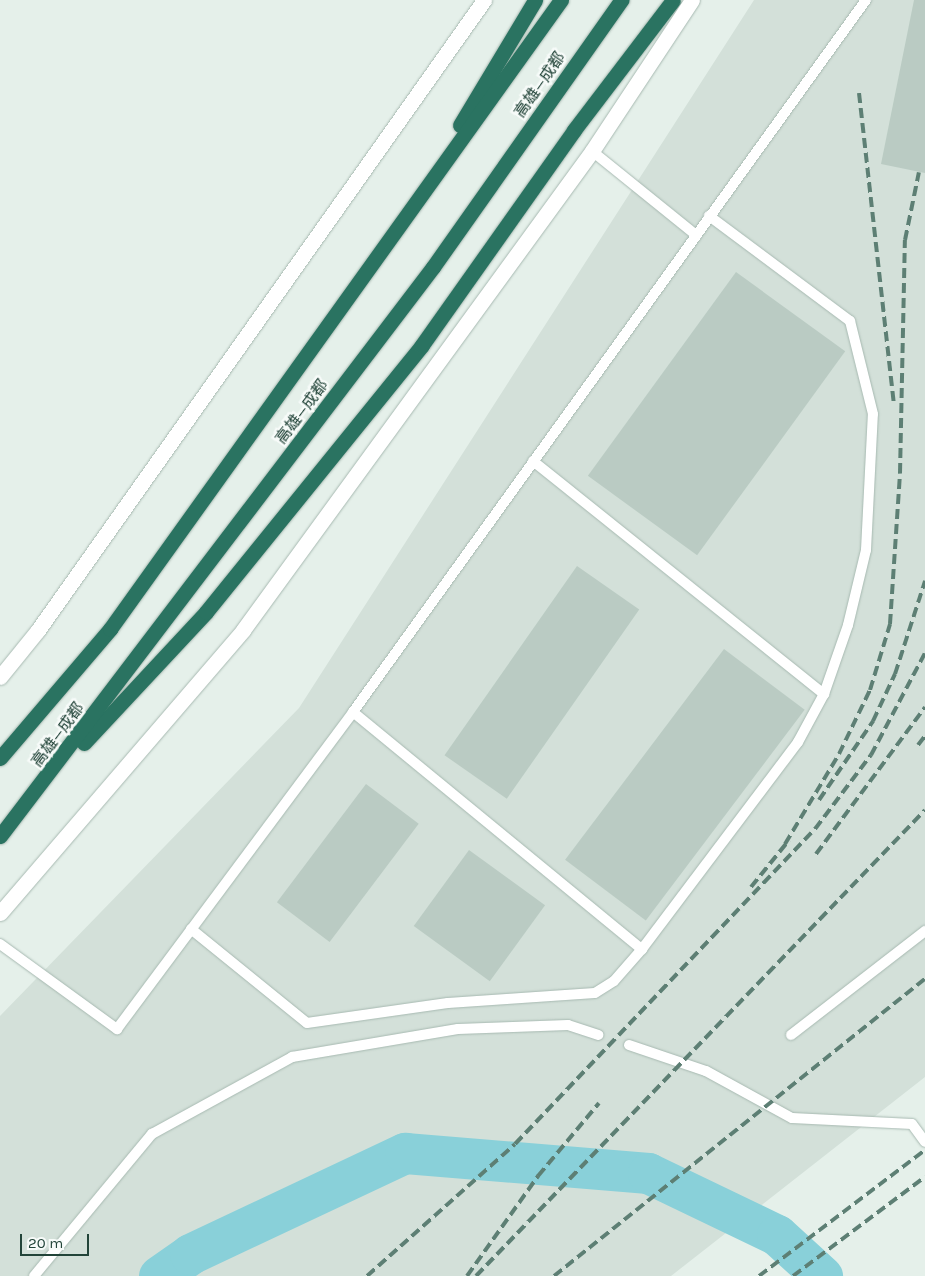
<!DOCTYPE html>
<meta charset="utf-8">
<style>
body{margin:0}
#map{position:relative;width:925px;height:1276px;overflow:hidden;background:#e5f0ea;font-family:Karla,"Noto Sans SC",sans-serif}
div>[style]{position:absolute}
[style*='--x']{left:calc(var(--x)*1px);top:calc(var(--y)*1px);width:calc(var(--w)*1px);rotate:calc(var(--a)*1deg)}
.built>*{inset:0;background:#d3e0d9}
.river>*{height:41px;margin:-20.5px;padding:0 20.5px;transform-origin:20.5px;border-radius:20.5px;background:#89d0d9}
.building>*{inset:0;background:#bacbc3;transform-origin:0 0}
.roads{filter:drop-shadow(0 0 1px #a7b9b1) drop-shadow(0 0 1px #a7b9b1)}
.lane>*{height:10px;margin:-5px;padding:0 5px;transform-origin:5px;border-radius:5px;background:#fff}
.secondary>*{height:15px;margin:-7.5px;padding:0 7.5px;transform-origin:7.5px;border-radius:7.5px;background:#fff}
.highway>*{height:15px;margin:-7.5px;padding:0 7.5px;transform-origin:7.5px;border-radius:7.5px;background:#2a7361}
.rail>*{height:4px;margin-top:-2px;transform-origin:0;background:repeating-linear-gradient(90deg,#5d7f74 0 10px,transparent 0 15px)}
span{translate:-50% -50%;white-space:nowrap;text-align:center;line-height:1.15;-webkit-text-stroke:5px #f7fbf9;paint-order:stroke}
.street-label{font-size:16px;color:#224439}
.scale{position:absolute;left:20px;top:1234px;width:69px;height:22px;box-sizing:border-box;border:2px solid #224439;border-top:0;padding-left:6px;font-size:15px;line-height:18px;white-space:nowrap;color:#224439;-webkit-text-stroke:4px #f7fbf9;paint-order:stroke}
</style>
<div id="map">
<div class="built">
<div style="clip-path:polygon(754px 0,925px 0,925px 1077px,671px 1276px,0 1276px,0 1016px,299px 708px)"></div>
</div>
<div class="river">
<div style="--x:159;--y:1276;--w:38;--a:-35"></div>
<div style="--x:190;--y:1254;--w:238;--a:-25.2"></div>
<div style="--x:405;--y:1153;--w:244;--a:4.7"></div>
<div style="--x:648;--y:1173;--w:143;--a:25.7"></div>
<div style="--x:777;--y:1235;--w:61;--a:42.3"></div>
</div>
<div class="building">
<div style="clip-path:polygon(914px 0,925px 0,925px 173px,881px 164px)"></div>
<div style="left:736px;top:272px;width:135px;height:252px;rotate:36deg"></div>
<div style="left:577px;top:566px;width:76px;height:231px;rotate:35deg"></div>
<div style="left:724px;top:649px;width:101px;height:264px;rotate:37deg"></div>
<div style="left:366px;top:784px;width:66px;height:148px;rotate:37deg"></div>
<div style="left:469px;top:850px;width:94px;height:94px;rotate:36deg"></div>
</div>
<div class="roads">
<div class="lane">
<div style="--x:592;--y:151;--w:134;--a:38.9"></div>
<div style="--x:533;--y:461;--w:373;--a:38.7"></div>
<div style="--x:353;--y:712;--w:374;--a:39.4"></div>
<div style="--x:191;--y:929;--w:149;--a:39"></div>
<div style="--x:307;--y:1023;--w:142;--a:-8.1"></div>
<div style="--x:448;--y:1003;--w:147;--a:-3.9"></div>
<div style="--x:595;--y:993;--w:22;--a:-32"></div>
<div style="--x:614;--y:981;--w:43;--a:-48.8"></div>
<div style="--x:642;--y:949;--w:259;--a:-53"></div>
<div style="--x:798;--y:742;--w:55;--a:-61.6"></div>
<div style="--x:824;--y:694;--w:73;--a:-70.8"></div>
<div style="--x:848;--y:625;--w:77;--a:-76.5"></div>
<div style="--x:866;--y:550;--w:136;--a:-87.1"></div>
<div style="--x:873;--y:414;--w:96;--a:-103.9"></div>
<div style="--x:850;--y:321;--w:176;--a:-143.3"></div>
<div style="--x:0;--y:944;--w:145;--a:36"></div>
<div style="--x:117;--y:1029;--w:395;--a:-53.3"></div>
<div style="--x:353;--y:712;--w:878;--a:-54.23"></div>
<div style="--x:791;--y:1035;--w:170;--a:-37.8"></div>
<div style="--x:629;--y:1045;--w:81;--a:18.7"></div>
<div style="--x:706;--y:1071;--w:98;--a:28.7"></div>
<div style="--x:792;--y:1118;--w:120;--a:2.9"></div>
<div style="--x:912;--y:1124;--w:22;--a:54"></div>
<div style="--x:34;--y:1276;--w:185;--a:-50.3"></div>
<div style="--x:152;--y:1134;--w:160;--a:-28.8"></div>
<div style="--x:292;--y:1057;--w:168;--a:-9.6"></div>
<div style="--x:458;--y:1029;--w:110;--a:-2.1"></div>
<div style="--x:568;--y:1025;--w:32;--a:18"></div>
</div>
<div class="secondary">
<div style="--x:0;--y:677;--w:60;--a:-51"></div>
<div style="--x:38;--y:630;--w:772;--a:-54.7"></div>
<div style="--x:0;--y:913;--w:373;--a:-49.3"></div>
<div style="--x:243;--y:630;--w:593;--a:-53.92"></div>
<div style="--x:592;--y:151;--w:181;--a:-56.5"></div>
</div>
<div class="highway">
<div style="--x:460;--y:125;--w:146;--a:-59"></div>
<div style="--x:84;--y:743;--w:179;--a:-47"></div>
<div style="--x:206;--y:612;--w:343;--a:-51"></div>
<div style="--x:422;--y:345;--w:263;--a:-54.7"></div>
<div style="--x:574;--y:130;--w:163;--a:-52.7"></div>
<div style="--x:0;--y:758;--w:170;--a:-49.5"></div>
<div style="--x:110;--y:629;--w:774;--a:-54.36"></div>
<div style="--x:0;--y:836;--w:715;--a:-52.73"></div>
<div style="--x:433;--y:267;--w:327;--a:-54.8"></div>
</div>
</div>
<div class="rail">
<div style="--x:859;--y:93;--w:313;--a:83.6"></div>
<div style="--x:918;--y:745;--w:11;--a:-52"></div>
<div style="--x:819;--y:800;--w:96;--a:-55.6"></div>
<div style="--x:873;--y:721;--w:52;--a:-64.9"></div>
<div style="--x:895;--y:674;--w:98;--a:-72.1"></div>
<div style="--x:785;--y:844;--w:105;--a:-59"></div>
<div style="--x:839;--y:754;--w:71;--a:-64.2"></div>
<div style="--x:870;--y:690;--w:69;--a:-73.1"></div>
<div style="--x:890;--y:624;--w:151;--a:-86.2"></div>
<div style="--x:900;--y:473;--w:233;--a:-88.8"></div>
<div style="--x:905;--y:240;--w:69;--a:-78.4"></div>
<div style="--x:816;--y:854;--w:183;--a:-53.4"></div>
<div style="--x:751;--y:887;--w:60;--a:-51"></div>
<div style="--x:367;--y:1276;--w:198;--a:-41.7"></div>
<div style="--x:515;--y:1144;--w:435;--a:-46.4"></div>
<div style="--x:815;--y:829;--w:93;--a:-52.9"></div>
<div style="--x:871;--y:755;--w:115;--a:-62.1"></div>
<div style="--x:467;--y:1276;--w:123;--a:-54.6"></div>
<div style="--x:538;--y:1176;--w:95;--a:-50.1"></div>
<div style="--x:476;--y:1276;--w:647;--a:-46.06"></div>
<div style="--x:554;--y:1276;--w:475;--a:-38.7"></div>
<div style="--x:759;--y:1276;--w:208;--a:-37.2"></div>
<div style="--x:793;--y:1276;--w:165;--a:-36.9"></div>
</div>
<div class="street-label">
<span style="left:540px;top:85px;rotate:-55deg">高雄—成都</span>
<span style="left:302px;top:412px;rotate:-53deg">高雄—成都</span>
<span style="left:58px;top:735px;rotate:-53deg">高雄—成都</span>
</div>
<div class="scale">20 m</div>
</div>
